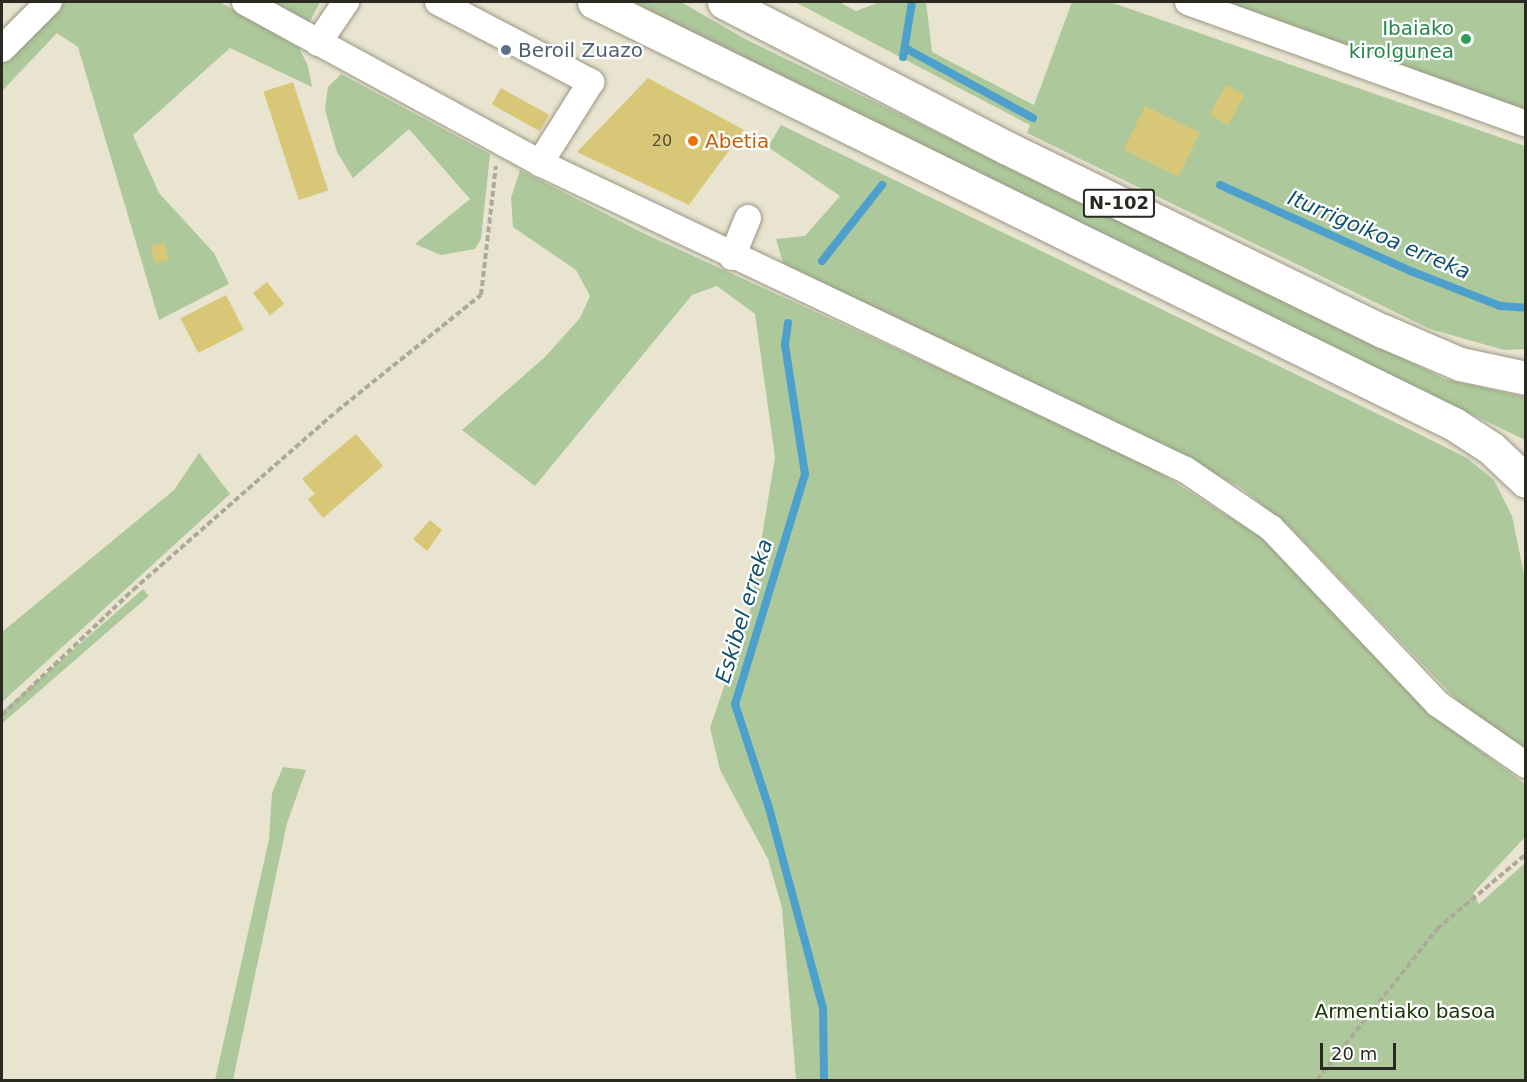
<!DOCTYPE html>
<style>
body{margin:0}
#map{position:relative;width:1527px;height:1082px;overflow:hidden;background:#e8e4d0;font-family:"DejaVu Sans",sans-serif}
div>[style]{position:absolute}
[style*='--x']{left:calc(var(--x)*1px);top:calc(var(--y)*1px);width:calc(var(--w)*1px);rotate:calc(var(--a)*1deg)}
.green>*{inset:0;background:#adc99b;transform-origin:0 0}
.stream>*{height:8px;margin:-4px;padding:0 4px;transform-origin:4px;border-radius:4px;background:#4da0cb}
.building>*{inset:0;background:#d7c777;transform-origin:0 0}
.path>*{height:4px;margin-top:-2px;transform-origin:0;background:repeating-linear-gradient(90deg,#adaa9a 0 6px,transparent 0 9px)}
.roads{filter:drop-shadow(0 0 2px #9a9784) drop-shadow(0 0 2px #9a9784)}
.minor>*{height:26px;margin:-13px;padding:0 13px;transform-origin:13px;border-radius:13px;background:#fff}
.highway>*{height:33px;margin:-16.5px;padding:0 16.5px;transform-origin:16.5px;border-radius:16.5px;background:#fff}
.dots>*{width:16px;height:16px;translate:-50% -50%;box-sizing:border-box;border:3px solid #fff;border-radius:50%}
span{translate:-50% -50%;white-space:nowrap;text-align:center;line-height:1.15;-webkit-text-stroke:4.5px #fff;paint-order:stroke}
.number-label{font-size:16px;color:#555036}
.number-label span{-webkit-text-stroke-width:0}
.shield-label span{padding:2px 4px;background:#fff;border:2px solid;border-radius:4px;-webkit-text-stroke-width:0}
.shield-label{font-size:18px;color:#2a2921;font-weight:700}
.leisure-label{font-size:20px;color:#27864d}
.right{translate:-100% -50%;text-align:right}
.service-label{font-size:20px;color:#4e5e75}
.left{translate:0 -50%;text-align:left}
.food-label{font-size:20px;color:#c56008}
.park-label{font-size:20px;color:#193302}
.water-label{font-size:21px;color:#0f516f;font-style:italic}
.frame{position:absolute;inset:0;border:3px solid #2a2921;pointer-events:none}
.scale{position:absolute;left:1320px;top:1043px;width:76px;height:27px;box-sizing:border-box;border:3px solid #2a2921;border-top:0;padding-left:8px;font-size:18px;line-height:21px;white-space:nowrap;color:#2a2921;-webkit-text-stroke:4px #fff;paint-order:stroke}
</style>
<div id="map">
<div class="green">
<div style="clip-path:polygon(64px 2px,220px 2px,299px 48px,308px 66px,312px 87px,230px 48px,133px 135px,159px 193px,214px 253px,229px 284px,159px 320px,78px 47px,57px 33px,2px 91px,2px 61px)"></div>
<div style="clip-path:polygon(269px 2px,320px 2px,308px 25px)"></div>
<div style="clip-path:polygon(634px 2px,681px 2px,747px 40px,1445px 379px,1525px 397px,1525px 440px,810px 94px)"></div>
<div style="clip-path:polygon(795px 2px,839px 2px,856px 11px,880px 2px,926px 2px,932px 52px,1034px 105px,1072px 2px,1110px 2px,1525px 146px,1525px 349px,1504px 350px,1430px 329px,1027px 133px,1030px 125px)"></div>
<div style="clip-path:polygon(1217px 2px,1525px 2px,1525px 110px)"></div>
<div style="clip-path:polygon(341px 74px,490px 154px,481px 239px,475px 249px,441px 255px,415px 244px,470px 199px,409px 129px,353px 178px,337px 152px,325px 110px,328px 87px)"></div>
<div style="clip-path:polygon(781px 125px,1409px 429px,1467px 458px,1494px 480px,1512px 516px,1525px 579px,1525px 751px,1458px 701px,1292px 529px,1240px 487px,783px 263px,776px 239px,805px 236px,840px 196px,768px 147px)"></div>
<div style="clip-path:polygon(520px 170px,643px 233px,1141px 461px,1264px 539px,1443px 723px,1525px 784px,1525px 837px,1473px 893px,1479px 904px,1525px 863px,1525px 1080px,796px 1080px,782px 908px,768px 859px,720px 770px,710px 728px,750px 610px,775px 457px,755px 314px,717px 286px,692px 295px,535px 486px,462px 430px,545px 357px,580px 318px,590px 296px,576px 270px,513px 227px,511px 198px)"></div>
<div style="clip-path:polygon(199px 453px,230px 494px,2px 702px,2px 632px,174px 490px)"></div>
<div style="left:143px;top:589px;width:9px;height:193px;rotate:49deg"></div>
<div style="clip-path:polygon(283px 767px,306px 770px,287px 823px,233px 1080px,215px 1080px,269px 839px,272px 793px)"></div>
</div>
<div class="stream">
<div style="--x:905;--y:48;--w:146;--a:28.7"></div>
<div style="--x:903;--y:57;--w:56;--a:-80.7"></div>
<div style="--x:1220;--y:185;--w:212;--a:24.3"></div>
<div style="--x:1413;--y:272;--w:93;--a:21.3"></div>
<div style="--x:1500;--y:306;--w:26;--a:4"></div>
<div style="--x:822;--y:261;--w:97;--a:-51.7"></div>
<div style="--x:788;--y:323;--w:22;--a:98"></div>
<div style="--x:785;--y:345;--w:131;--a:81.2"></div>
<div style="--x:805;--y:474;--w:240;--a:106.9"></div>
<div style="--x:735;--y:704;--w:109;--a:71.9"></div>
<div style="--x:769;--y:808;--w:207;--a:74.9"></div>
<div style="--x:823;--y:1008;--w:72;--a:89.2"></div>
</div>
<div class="building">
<div style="clip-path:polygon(648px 78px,744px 130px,689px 205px,577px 152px)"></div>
<div style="left:293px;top:82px;width:114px;height:31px;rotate:72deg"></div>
<div style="left:1226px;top:85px;width:21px;height:34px;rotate:29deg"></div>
<div style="left:501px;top:88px;width:55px;height:19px;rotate:29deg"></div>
<div style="left:1145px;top:106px;width:61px;height:49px;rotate:26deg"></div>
<div style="left:164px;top:242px;width:18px;height:14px;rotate:74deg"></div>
<div style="left:267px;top:282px;width:28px;height:18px;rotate:52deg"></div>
<div style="left:226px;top:295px;width:39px;height:51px;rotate:63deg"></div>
<div style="clip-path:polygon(356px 434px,383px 466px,323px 518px,308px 499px,315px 494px,302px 479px)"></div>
<div style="clip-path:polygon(430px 520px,442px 530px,427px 551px,413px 539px)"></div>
</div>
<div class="path">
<div style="--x:2;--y:715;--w:181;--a:-43.7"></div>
<div style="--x:133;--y:590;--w:271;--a:-41.3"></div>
<div style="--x:337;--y:411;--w:185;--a:-38.9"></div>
<div style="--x:481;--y:295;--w:130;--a:-83.4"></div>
<div style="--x:1317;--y:1080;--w:193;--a:-51.5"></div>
<div style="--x:1437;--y:929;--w:116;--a:-40.1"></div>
</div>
<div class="roads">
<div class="minor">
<div style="--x:245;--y:2;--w:336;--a:28.6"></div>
<div style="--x:540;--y:163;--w:715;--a:25.42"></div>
<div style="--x:1186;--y:470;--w:103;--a:34.3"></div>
<div style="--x:1271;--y:528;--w:243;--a:46.5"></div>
<div style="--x:1438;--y:704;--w:107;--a:34.7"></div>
<div style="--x:438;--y:2;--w:173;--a:27.6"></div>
<div style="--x:591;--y:82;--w:96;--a:122.2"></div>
<div style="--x:1188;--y:2;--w:359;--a:19.8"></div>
<div style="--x:318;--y:43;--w:50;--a:-55.7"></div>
<div style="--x:2;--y:49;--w:66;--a:-45"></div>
<div style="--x:732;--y:257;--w:42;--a:-67.7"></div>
</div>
<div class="highway">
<div style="--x:594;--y:2;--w:958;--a:26.14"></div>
<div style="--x:1454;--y:424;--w:44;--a:33"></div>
<div style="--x:1491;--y:448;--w:48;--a:43.3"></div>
<div style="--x:724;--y:2;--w:318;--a:27.3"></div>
<div style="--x:1007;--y:148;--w:418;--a:26"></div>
<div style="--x:1383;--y:331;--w:84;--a:23.2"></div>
<div style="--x:1460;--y:364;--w:67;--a:12"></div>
</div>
</div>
<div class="dots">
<div style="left:1466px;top:39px;background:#2e9e5b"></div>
<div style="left:506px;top:50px;background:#5c6f8a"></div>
<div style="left:693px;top:141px;background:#e8710a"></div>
</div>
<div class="number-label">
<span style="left:662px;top:141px">20</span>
</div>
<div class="shield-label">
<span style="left:1119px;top:203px">N-102</span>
</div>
<div class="leisure-label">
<span class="right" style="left:1454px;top:40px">Ibaiako<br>kirolgunea</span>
</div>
<div class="service-label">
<span class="left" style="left:518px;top:50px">Beroil Zuazo</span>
</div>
<div class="food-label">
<span class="left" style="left:705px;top:141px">Abetia</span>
</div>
<div class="park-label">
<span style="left:1405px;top:1011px">Armentiako basoa</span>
</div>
<div class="water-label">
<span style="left:1379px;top:235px;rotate:23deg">Iturrigoikoa erreka</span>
<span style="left:744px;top:611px;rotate:-73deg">Eskibel erreka</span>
</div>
<div class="frame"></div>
<div class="scale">20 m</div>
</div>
